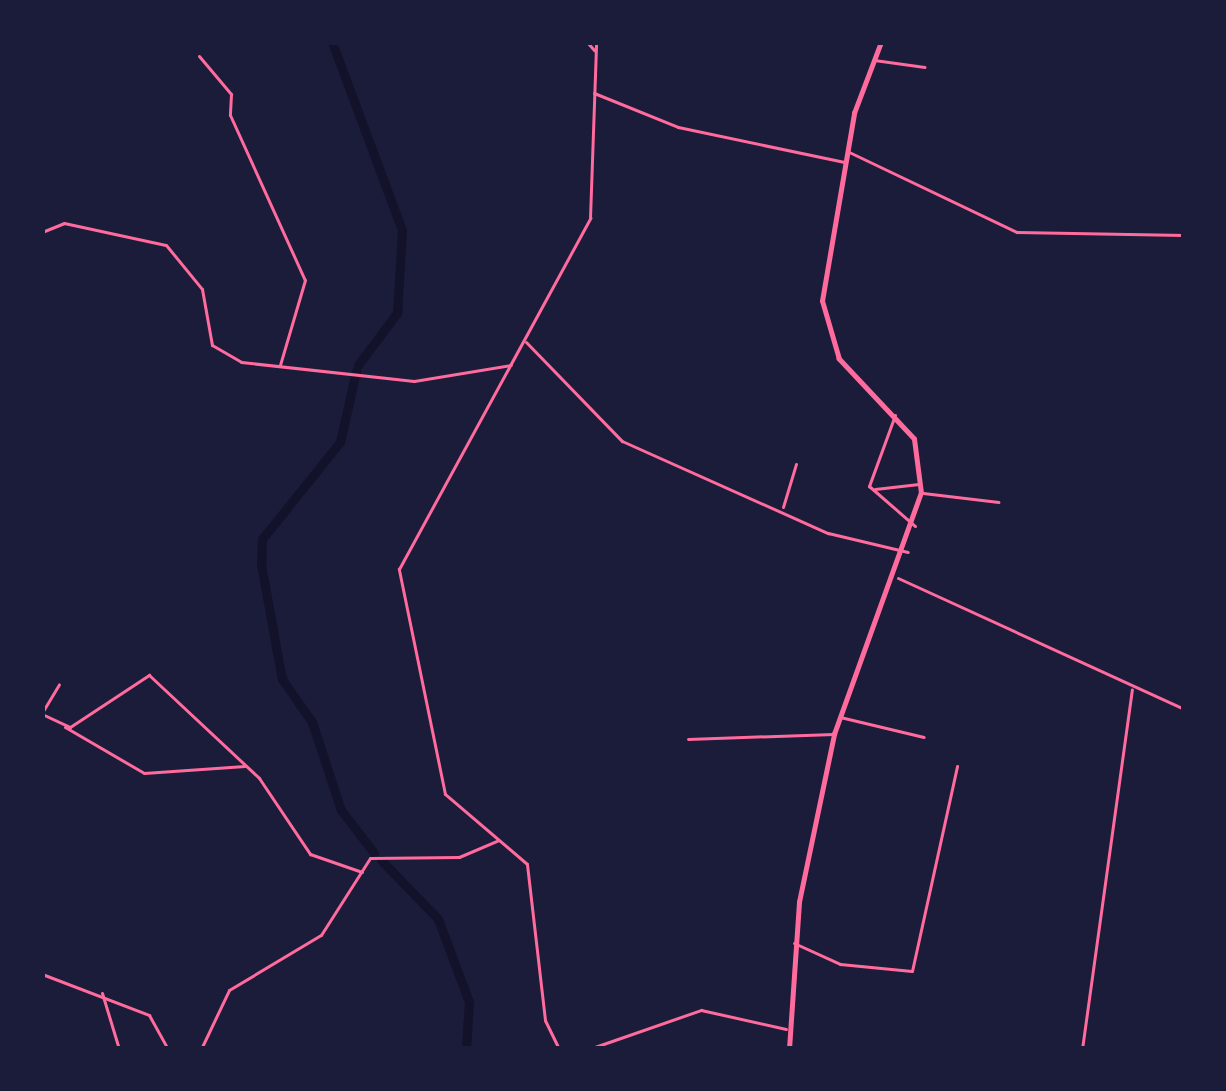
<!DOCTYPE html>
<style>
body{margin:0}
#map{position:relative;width:1226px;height:1091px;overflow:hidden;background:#1b1b3a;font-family:Signika,sans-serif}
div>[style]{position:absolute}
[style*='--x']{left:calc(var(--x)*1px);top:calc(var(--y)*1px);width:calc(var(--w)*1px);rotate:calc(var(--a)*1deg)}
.river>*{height:9px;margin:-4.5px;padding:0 4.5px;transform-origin:4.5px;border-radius:4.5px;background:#12122b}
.minor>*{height:3px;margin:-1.5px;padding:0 1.5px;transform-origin:1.5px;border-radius:1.5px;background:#ff6b9d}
.tertiary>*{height:4.5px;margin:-2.25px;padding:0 2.25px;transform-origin:2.25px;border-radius:2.25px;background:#ff6b9d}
span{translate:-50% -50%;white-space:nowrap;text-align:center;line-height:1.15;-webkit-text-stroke:12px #1b1b3a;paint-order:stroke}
.frame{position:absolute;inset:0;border:45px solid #1b1b3a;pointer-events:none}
</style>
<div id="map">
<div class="river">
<div style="--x:332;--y:42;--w:201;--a:69.6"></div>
<div style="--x:402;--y:230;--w:83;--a:93.4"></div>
<div style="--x:397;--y:313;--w:65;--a:126.9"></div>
<div style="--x:356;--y:371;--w:73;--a:102.7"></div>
<div style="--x:340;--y:442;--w:124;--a:128.8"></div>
<div style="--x:262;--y:539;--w:25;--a:92"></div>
<div style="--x:261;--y:564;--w:117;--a:79.7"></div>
<div style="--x:282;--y:679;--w:52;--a:55.1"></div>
<div style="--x:312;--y:722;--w:93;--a:71.8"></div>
<div style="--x:341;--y:810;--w:54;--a:52.5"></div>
<div style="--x:381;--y:860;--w:82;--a:46"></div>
<div style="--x:438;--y:919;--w:89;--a:69.5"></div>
<div style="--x:469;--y:1002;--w:47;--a:93.7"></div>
</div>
<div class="minor">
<div style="--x:587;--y:42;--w:11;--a:49"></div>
<div style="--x:904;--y:42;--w:1;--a:0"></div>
<div style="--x:199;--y:56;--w:50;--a:49.9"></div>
<div style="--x:231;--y:94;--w:21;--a:93"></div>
<div style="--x:230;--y:115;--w:181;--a:65.6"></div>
<div style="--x:305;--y:280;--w:89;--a:106.4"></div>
<div style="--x:874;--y:60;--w:51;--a:7.8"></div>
<div style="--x:594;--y:93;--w:91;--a:22"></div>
<div style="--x:678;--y:127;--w:170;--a:11.9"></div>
<div style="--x:849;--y:152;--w:186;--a:25.5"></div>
<div style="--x:1017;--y:232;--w:167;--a:1"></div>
<div style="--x:42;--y:232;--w:24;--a:-22"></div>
<div style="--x:64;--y:223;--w:104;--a:12.2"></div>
<div style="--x:166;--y:245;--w:57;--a:50.7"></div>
<div style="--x:202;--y:289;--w:57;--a:79.9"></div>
<div style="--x:212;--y:345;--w:34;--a:30"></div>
<div style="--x:241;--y:362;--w:174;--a:6.3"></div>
<div style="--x:414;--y:381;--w:98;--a:-9.4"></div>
<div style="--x:526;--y:342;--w:138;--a:45.9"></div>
<div style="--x:622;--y:441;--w:226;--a:24.1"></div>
<div style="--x:828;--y:533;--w:82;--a:13.4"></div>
<div style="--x:895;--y:415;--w:76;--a:110.1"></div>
<div style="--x:869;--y:486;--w:61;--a:41"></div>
<div style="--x:875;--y:489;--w:44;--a:-6.5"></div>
<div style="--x:923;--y:493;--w:76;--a:6.8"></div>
<div style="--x:783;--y:507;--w:45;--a:-73.2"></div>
<div style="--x:898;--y:578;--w:315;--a:24.6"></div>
<div style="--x:43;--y:711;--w:31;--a:-59"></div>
<div style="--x:42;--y:714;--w:31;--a:25"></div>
<div style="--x:70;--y:727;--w:95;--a:-33.4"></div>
<div style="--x:149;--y:675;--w:151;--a:43.1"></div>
<div style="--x:259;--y:778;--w:92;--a:56.1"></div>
<div style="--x:310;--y:854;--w:55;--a:19.1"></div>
<div style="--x:840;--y:717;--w:86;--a:13.4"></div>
<div style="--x:65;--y:727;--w:91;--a:30.2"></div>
<div style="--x:144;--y:773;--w:101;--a:-4"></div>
<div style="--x:688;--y:739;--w:146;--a:-2"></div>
<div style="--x:794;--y:943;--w:51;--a:24.5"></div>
<div style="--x:840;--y:964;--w:72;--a:5.6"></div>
<div style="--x:912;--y:971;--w:210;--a:-77.6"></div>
<div style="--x:42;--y:974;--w:115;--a:21"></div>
<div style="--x:149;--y:1015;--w:39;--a:61"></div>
<div style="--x:102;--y:993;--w:59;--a:73.1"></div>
<div style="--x:201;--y:1049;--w:65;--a:-64.6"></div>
<div style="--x:229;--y:990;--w:107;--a:-30.9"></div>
<div style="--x:321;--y:935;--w:91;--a:-57.5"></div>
<div style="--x:370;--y:858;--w:89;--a:-0.6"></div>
<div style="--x:459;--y:857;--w:43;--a:-23"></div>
<div style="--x:559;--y:1049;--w:32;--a:-116"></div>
<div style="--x:545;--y:1020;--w:157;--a:-96.6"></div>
<div style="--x:527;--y:864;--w:108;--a:-139.5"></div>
<div style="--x:445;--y:794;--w:230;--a:-101.6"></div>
<div style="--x:399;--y:569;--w:400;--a:-61.4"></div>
<div style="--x:590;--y:218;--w:176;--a:-88"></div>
<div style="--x:589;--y:1049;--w:119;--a:-19.2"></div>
<div style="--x:701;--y:1010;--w:87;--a:12.6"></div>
<div style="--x:1082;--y:1049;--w:363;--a:-82.1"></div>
</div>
<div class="tertiary">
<div style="--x:789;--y:1049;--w:147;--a:-86.1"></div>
<div style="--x:799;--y:902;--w:172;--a:-78.2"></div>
<div style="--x:834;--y:734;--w:256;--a:-70.2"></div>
<div style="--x:921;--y:493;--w:54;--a:-97.4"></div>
<div style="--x:914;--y:439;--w:110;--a:-133.2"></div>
<div style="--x:839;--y:359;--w:60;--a:-106.3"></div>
<div style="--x:822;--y:301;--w:191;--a:-80.3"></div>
<div style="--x:854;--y:113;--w:76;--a:-69.2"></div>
</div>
<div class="frame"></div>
</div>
